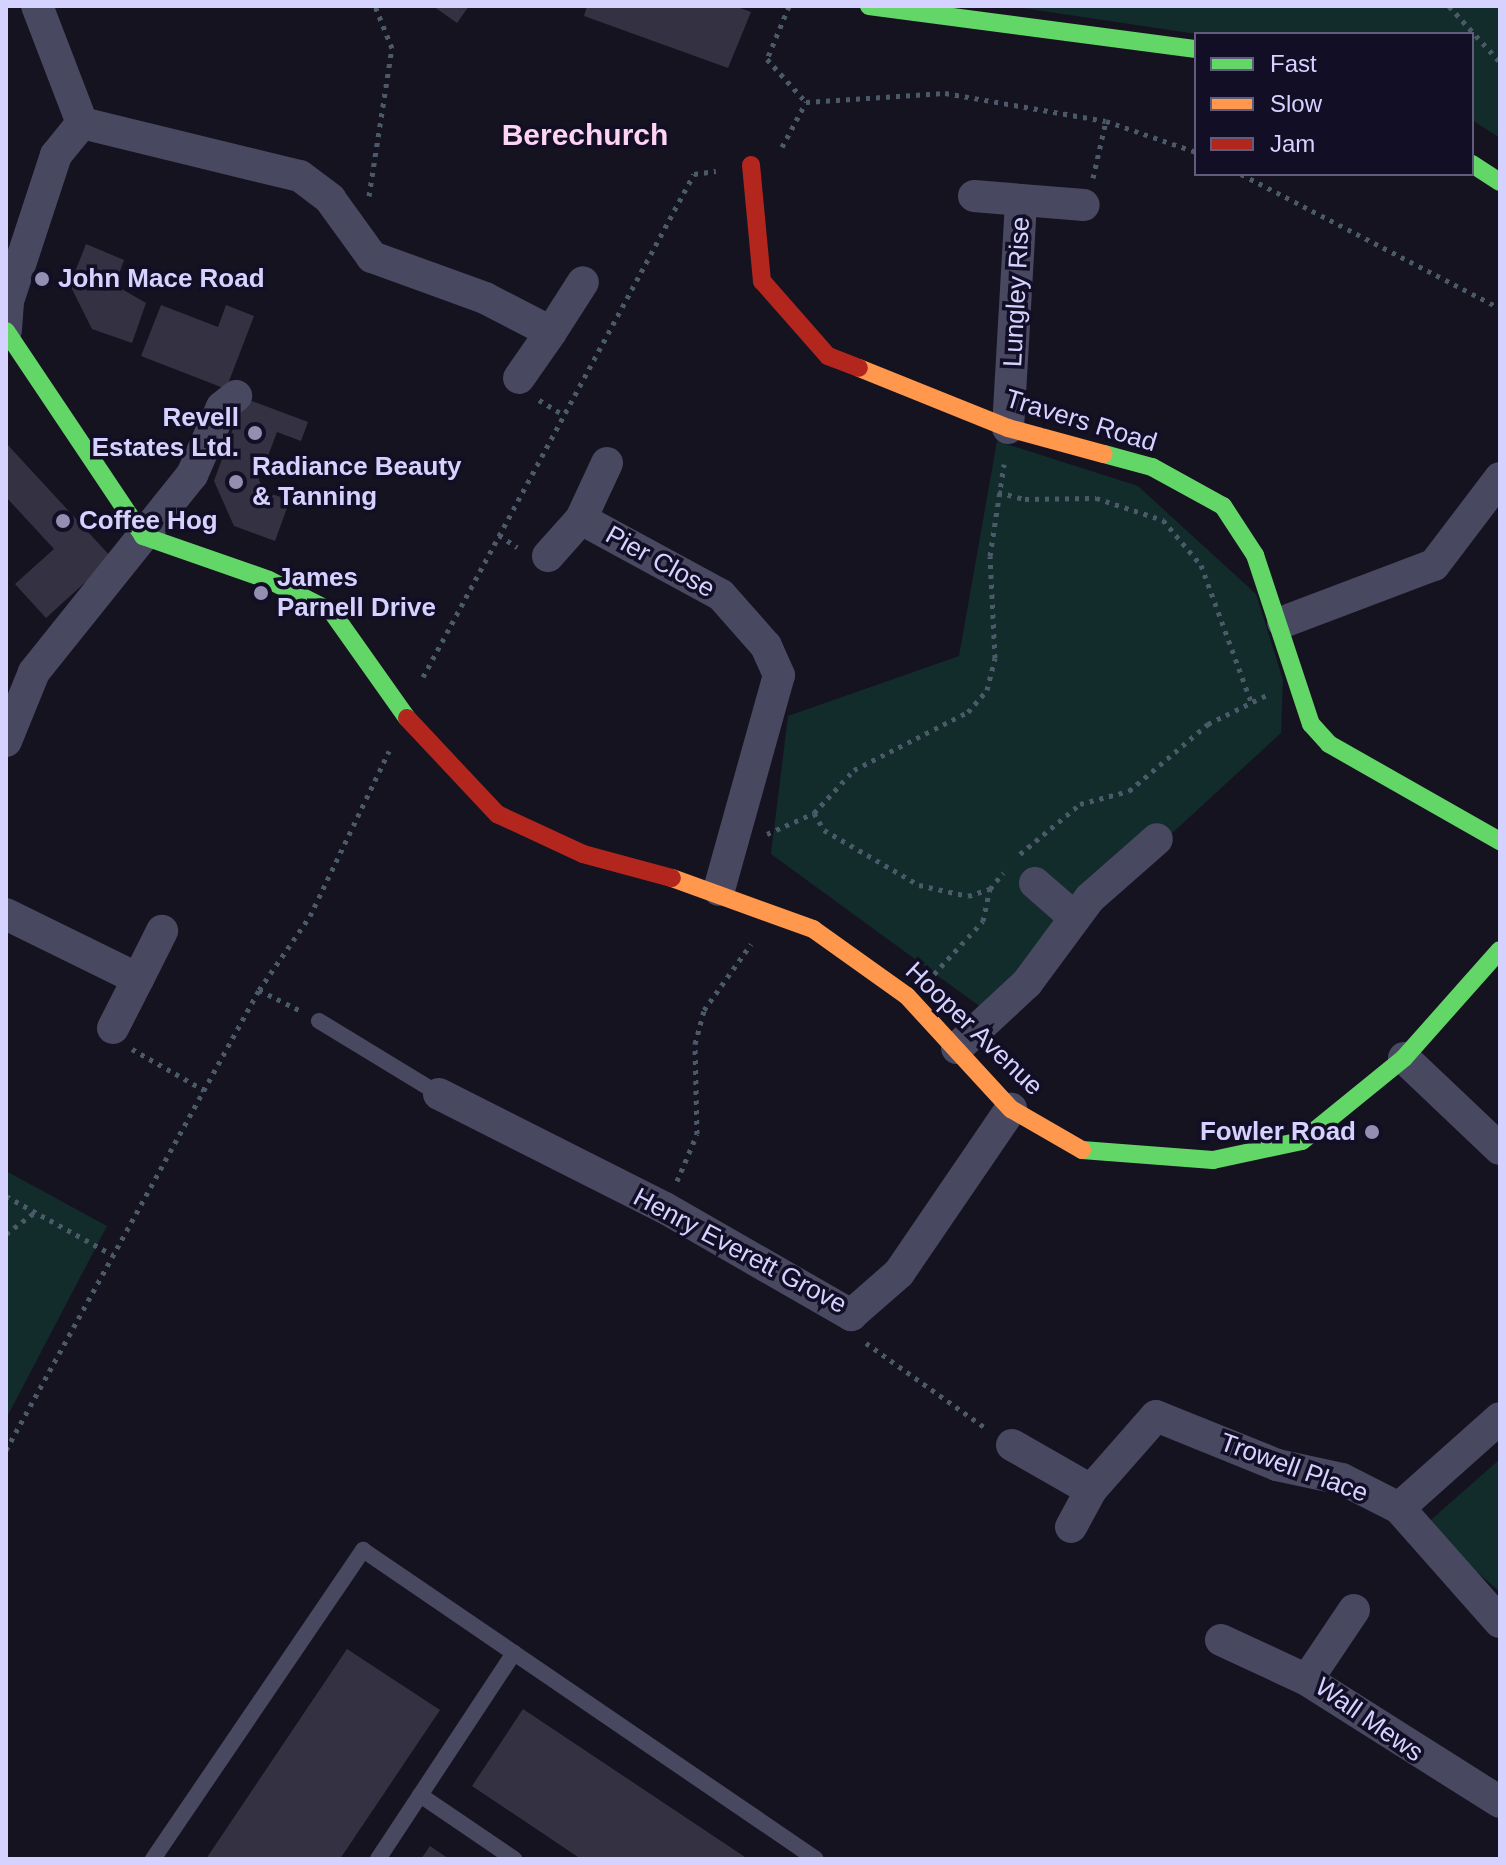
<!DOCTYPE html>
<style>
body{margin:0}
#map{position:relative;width:1506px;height:1865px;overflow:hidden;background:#161320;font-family:Helvetica,sans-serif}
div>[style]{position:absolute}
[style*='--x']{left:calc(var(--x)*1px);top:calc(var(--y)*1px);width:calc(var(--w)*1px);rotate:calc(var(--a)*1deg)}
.green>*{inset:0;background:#122b2b}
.building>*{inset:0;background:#343142}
.path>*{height:5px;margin-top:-2.5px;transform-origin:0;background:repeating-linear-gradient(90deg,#4b5a68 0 4px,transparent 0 10px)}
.lane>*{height:16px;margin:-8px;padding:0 8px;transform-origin:8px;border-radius:8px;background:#494861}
.street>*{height:32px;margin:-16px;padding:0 16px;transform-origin:16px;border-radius:16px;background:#494861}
.fast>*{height:18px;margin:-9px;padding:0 9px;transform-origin:9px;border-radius:9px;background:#63d668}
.slow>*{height:18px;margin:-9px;padding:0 9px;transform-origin:9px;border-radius:9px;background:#ff974d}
.jam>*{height:18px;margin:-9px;padding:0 9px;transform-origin:9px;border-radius:9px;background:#b3261e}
.dots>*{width:22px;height:22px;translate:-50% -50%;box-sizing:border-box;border:4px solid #120e25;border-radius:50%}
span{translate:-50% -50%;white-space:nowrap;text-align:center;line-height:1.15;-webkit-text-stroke:7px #120e25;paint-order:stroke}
.poi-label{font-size:26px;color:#d6d2ff;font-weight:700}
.left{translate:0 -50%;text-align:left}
.right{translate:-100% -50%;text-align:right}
.street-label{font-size:26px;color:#d6d2ff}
.quarter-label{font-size:30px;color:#ffd4f0;font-weight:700}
.frame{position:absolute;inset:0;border:8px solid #d6d2ff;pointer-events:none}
.legend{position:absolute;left:1194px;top:32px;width:280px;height:144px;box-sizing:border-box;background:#120e25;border:2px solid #605c7c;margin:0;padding:10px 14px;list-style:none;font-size:24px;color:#d6d2ff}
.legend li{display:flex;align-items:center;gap:16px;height:40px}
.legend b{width:40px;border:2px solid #605c7c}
</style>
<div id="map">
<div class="green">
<div style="clip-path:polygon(1009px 6px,1500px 6px,1500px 138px,1472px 120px,1472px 34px,1196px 34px)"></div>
<div style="clip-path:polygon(997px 441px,1138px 486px,1256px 594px,1283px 680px,1281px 733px,982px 1008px,771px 854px,788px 716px,959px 656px)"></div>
<div style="clip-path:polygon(6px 1171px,107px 1226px,6px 1419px)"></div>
<div style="clip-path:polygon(1500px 1459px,1500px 1592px,1424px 1526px)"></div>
</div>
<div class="building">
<div style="clip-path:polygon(433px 6px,469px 6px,457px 23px)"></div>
<div style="clip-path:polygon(587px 6px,735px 6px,751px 12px,728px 68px,584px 16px)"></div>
<div style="clip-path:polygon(86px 244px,124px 260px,115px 285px,146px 303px,132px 343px,92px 329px,70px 285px)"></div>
<div style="clip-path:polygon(161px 305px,218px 327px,226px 305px,254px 316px,226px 389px,141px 356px)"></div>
<div style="clip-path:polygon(244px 398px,308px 422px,301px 441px,277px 432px,259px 480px,265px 492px,290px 500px,275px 541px,234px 526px,214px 481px)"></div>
<div style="clip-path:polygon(6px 443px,112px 558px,46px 618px,15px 584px,54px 549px,6px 497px)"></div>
<div style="clip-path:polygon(347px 1649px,440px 1710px,340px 1859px,206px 1859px)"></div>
<div style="clip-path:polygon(523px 1709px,748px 1859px,581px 1859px,472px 1786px)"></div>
<div style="clip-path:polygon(430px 1846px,449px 1859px,421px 1859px)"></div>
</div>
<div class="path">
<div style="--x:789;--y:6;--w:57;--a:112.5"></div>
<div style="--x:767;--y:59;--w:58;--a:47.8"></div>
<div style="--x:1449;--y:6;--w:76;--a:47.7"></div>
<div style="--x:806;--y:102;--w:139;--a:-3.7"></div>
<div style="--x:945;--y:93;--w:163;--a:9.9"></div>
<div style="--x:1106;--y:121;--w:95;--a:19"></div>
<div style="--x:782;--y:147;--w:51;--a:-61.9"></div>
<div style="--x:1241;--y:174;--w:292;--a:27.4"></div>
<div style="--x:1093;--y:178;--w:58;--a:-77.2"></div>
<div style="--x:369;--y:196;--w:150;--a:-81.2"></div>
<div style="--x:392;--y:48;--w:45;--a:-112"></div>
<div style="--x:539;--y:400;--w:27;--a:31"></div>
<div style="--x:998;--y:492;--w:28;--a:15"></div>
<div style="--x:1025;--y:499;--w:71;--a:-0.8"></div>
<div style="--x:1096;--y:498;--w:71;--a:18.2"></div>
<div style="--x:1163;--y:520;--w:59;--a:49.8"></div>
<div style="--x:1201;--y:565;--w:148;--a:69.9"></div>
<div style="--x:499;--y:535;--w:22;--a:34"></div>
<div style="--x:423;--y:677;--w:571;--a:-61.69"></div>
<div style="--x:694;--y:174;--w:22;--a:-8"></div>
<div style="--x:814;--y:813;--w:20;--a:60"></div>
<div style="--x:824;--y:830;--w:110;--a:30.1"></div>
<div style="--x:919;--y:885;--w:50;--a:12.7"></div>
<div style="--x:968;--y:896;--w:23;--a:-18"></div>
<div style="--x:767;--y:834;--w:51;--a:-24.1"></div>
<div style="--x:814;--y:813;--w:59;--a:-47.1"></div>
<div style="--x:854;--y:770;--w:128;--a:-27"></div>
<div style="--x:968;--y:712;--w:29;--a:-49"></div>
<div style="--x:987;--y:690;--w:33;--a:-76"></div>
<div style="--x:995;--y:658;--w:102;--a:-92.8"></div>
<div style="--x:990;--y:556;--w:93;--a:-81.3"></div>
<div style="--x:1020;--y:854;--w:78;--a:-39.8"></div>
<div style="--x:1080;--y:804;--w:51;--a:-14.9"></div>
<div style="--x:1129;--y:791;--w:104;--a:-40.3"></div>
<div style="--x:1208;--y:724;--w:66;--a:-26.2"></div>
<div style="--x:934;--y:974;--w:72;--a:-47.2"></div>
<div style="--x:983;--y:921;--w:33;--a:-78"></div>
<div style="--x:990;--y:889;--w:21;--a:-51"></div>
<div style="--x:259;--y:990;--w:47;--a:26.6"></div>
<div style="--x:132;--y:1049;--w:83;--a:29.7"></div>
<div style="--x:677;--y:1181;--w:51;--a:-66.9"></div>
<div style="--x:697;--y:1134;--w:90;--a:-91.3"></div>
<div style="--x:695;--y:1044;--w:35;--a:-75"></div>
<div style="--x:704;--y:1010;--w:81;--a:-54.5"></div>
<div style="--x:6;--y:1196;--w:122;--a:28.9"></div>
<div style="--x:6;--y:1234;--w:35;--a:-37"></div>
<div style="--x:866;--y:1343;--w:148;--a:35.4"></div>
<div style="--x:6;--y:1450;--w:525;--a:-61.19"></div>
<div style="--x:259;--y:990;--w:90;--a:-55.4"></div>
<div style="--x:310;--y:916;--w:183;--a:-64.4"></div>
</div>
<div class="lane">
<div style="--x:319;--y:1021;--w:140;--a:31.3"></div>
<div style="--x:420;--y:1795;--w:114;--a:34.2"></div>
<div style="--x:153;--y:1859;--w:374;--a:-55.8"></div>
<div style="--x:363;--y:1550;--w:548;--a:34.3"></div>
<div style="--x:378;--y:1859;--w:247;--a:-56.6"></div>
</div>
<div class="street">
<div style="--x:82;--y:123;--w:224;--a:13.7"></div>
<div style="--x:300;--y:176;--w:38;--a:37"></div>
<div style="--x:330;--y:199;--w:72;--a:54.1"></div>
<div style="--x:372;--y:257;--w:120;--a:19.9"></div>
<div style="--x:485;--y:298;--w:74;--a:27.3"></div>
<div style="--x:551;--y:332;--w:56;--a:124.8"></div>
<div style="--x:974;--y:196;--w:110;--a:4.7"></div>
<div style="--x:6;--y:330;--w:29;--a:-86"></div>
<div style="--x:8;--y:301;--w:154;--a:-71.8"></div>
<div style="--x:56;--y:155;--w:41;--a:-50.9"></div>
<div style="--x:82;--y:123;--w:125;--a:-111"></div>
<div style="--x:551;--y:332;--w:59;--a:-57.4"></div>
<div style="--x:1008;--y:428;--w:225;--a:-86.7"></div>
<div style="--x:607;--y:463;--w:62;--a:114.9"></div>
<div style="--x:581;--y:519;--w:159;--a:28.5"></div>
<div style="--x:721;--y:595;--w:68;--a:48.6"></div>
<div style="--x:766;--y:646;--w:32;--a:66"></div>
<div style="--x:779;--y:675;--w:223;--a:105.6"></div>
<div style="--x:548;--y:556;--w:50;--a:-48.3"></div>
<div style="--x:1283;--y:622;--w:161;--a:-20.7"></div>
<div style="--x:1434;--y:565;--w:109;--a:-52.8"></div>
<div style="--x:6;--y:741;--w:74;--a:-67.9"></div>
<div style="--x:34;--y:672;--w:253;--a:-51.3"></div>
<div style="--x:192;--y:475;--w:74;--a:-66.2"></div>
<div style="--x:222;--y:407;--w:18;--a:-38"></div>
<div style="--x:1035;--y:883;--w:53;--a:41.2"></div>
<div style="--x:6;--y:914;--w:147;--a:26.2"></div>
<div style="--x:138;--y:979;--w:54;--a:-63.4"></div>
<div style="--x:113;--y:1028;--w:55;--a:-63"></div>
<div style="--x:957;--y:1048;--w:96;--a:-42.9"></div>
<div style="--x:1027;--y:983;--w:106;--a:-53.5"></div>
<div style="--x:1090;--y:898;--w:89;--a:-41.4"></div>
<div style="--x:1404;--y:1058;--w:132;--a:43.5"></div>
<div style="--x:439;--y:1094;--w:253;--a:26.8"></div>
<div style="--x:665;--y:1208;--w:215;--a:29.9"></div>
<div style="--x:851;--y:1315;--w:64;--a:-41.2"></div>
<div style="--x:899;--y:1273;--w:199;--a:-55.7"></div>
<div style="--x:1012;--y:1445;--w:91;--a:29.7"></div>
<div style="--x:1091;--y:1490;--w:98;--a:-48.7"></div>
<div style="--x:1156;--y:1416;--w:131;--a:22"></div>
<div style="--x:1277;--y:1465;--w:66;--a:12.2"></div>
<div style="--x:1342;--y:1479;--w:64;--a:27"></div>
<div style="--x:1399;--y:1508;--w:135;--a:-41.7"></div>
<div style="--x:1399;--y:1508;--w:152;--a:48.5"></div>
<div style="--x:1071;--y:1527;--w:42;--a:-61.6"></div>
<div style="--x:1354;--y:1610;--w:84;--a:123.9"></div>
<div style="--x:1307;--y:1680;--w:228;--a:32.3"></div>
<div style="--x:1221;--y:1640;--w:95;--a:24.9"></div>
</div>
<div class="fast">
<div style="--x:869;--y:6;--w:330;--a:7.5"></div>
<div style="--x:1472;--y:164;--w:33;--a:33"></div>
<div style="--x:6;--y:331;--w:247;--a:56.2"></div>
<div style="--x:143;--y:536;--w:133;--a:19.2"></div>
<div style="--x:269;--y:580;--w:71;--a:26.9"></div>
<div style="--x:332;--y:612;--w:130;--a:54.7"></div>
<div style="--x:1104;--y:454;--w:50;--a:15.2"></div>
<div style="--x:1152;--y:467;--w:81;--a:28.8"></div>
<div style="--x:1223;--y:506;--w:59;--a:56.9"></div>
<div style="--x:1255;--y:555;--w:178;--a:71.7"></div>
<div style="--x:1311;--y:724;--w:27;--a:48"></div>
<div style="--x:1329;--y:744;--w:197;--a:29.6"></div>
<div style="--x:1082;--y:1150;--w:131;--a:4.4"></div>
<div style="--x:1213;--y:1160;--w:91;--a:-12.1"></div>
<div style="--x:1302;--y:1141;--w:132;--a:-39.1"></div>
<div style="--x:1404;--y:1058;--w:144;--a:-48.4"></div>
</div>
<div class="slow">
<div style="--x:859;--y:368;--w:161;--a:21.9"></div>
<div style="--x:1008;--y:428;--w:99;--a:15.2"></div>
<div style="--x:672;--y:878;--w:150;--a:19.9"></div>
<div style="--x:813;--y:929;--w:115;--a:35.5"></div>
<div style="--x:907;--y:996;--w:154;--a:47.4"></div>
<div style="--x:1011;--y:1109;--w:82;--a:30"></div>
</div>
<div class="jam">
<div style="--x:751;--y:165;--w:117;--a:84.6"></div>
<div style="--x:762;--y:281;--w:100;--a:48.7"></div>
<div style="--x:828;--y:356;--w:33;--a:21"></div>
<div style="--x:407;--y:718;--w:132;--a:46.8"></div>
<div style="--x:497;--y:814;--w:95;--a:24.9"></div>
<div style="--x:583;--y:854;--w:92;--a:15.1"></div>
</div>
<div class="dots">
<div style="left:42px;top:279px;background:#938fb1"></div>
<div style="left:255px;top:433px;background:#938fb1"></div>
<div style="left:236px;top:482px;background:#938fb1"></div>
<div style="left:63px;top:521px;background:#938fb1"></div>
<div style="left:261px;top:593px;background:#938fb1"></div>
<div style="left:1372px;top:1132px;background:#938fb1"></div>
</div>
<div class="poi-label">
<span class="left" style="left:58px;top:279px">John Mace Road</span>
<span class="right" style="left:239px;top:433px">Revell<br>Estates Ltd.</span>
<span class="left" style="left:252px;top:482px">Radiance Beauty<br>&amp; Tanning</span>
<span class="left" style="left:79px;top:521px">Coffee Hog</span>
<span class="left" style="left:277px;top:593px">James<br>Parnell Drive</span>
<span class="right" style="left:1356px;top:1132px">Fowler Road</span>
</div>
<div class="street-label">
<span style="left:1017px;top:292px;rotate:-87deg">Lungley Rise</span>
<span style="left:1081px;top:421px;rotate:17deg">Travers Road</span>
<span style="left:660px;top:562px;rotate:29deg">Pier Close</span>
<span style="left:974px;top:1029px;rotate:44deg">Hooper Avenue</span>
<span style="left:740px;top:1251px;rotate:28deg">Henry Everett Grove</span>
<span style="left:1294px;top:1468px;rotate:20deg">Trowell Place</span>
<span style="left:1369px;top:1720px;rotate:35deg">Wall Mews</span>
</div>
<div class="quarter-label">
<span style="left:585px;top:135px">Berechurch</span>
</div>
<div class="frame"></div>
<ul class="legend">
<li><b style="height:10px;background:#63d668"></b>Fast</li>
<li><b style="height:10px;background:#ff974d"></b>Slow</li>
<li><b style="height:10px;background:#b3261e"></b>Jam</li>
</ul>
</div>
